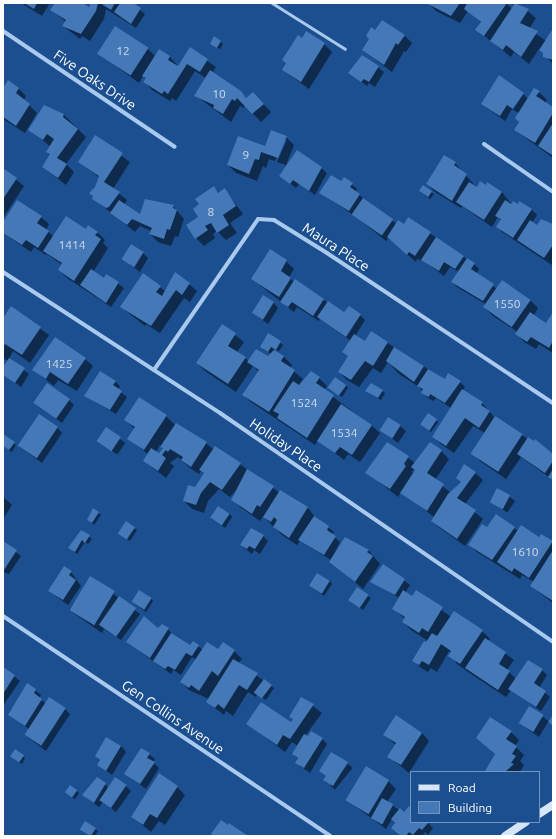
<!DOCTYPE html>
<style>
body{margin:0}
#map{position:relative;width:556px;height:839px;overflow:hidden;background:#1b4f8f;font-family:Ubuntu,sans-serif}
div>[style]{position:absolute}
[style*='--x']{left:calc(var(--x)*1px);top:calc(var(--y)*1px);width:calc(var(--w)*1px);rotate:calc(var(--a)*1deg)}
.shadow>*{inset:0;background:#0007;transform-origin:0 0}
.building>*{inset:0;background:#4478b7;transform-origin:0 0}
.lane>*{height:3px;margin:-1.5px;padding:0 1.5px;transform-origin:1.5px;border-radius:1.5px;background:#a9c9ee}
.street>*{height:4px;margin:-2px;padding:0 2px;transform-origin:2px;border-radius:2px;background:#a9c9ee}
.secondary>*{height:8px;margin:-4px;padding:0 4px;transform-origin:4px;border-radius:4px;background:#d6e6fa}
span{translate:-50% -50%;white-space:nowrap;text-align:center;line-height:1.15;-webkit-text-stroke:3px #1b4f8f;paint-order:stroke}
.number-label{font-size:12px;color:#d0dded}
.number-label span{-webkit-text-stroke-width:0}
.street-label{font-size:14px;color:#fff}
.frame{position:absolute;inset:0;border:4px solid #fff;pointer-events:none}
.legend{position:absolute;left:410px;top:771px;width:130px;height:52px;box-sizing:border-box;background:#1b4f8f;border:1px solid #7695bc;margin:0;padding:5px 7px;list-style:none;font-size:12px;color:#fff}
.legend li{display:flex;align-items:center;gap:8px;height:20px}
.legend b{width:20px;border:1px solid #7695bc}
</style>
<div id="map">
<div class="shadow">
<div style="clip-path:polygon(21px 3px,50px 3px,42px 16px)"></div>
<div style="clip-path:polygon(56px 3px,82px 3px,90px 8px,92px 3px,131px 3px,145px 14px,136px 28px,106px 9px,104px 19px,90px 41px,82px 36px,80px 39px,63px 26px,66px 22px,52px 10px)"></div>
<div style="clip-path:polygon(428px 3px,506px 3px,512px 9px,518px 3px,536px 18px,529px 29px,546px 41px,553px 32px,553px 64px,539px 49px,529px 64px,514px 52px,511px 57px,477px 30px,481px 23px,468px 11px,460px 23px,436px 11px)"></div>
<div style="clip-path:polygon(376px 31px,404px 35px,412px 43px,406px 52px,404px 51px,392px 72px,363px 50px)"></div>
<div style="clip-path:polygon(215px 38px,223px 44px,220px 49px,214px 46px)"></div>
<div style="clip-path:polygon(303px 39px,324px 44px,332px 52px,309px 89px,283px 70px)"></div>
<div style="clip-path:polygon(148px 49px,155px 56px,170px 57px,177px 65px,177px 70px,190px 49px,216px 67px,212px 73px,247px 98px,253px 93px,271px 112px,261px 122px,245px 105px,244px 108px,240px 106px,231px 122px,195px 95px,206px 78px,195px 71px,176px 101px,172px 98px,170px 101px,152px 90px,145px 82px,147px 79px,143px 76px,139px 83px,98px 53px)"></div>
<div style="clip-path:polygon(362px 56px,384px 72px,375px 87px,369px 83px,367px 86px,350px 73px)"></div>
<div style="clip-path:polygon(18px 88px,26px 96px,24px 100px,37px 113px,25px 133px,3px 119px,3px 89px)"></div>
<div style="clip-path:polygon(539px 92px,547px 100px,545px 103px,553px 108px,553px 158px,515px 130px,520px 122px,519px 113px,512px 109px,505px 121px,482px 104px,523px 94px,528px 99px)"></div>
<div style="clip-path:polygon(44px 106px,64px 115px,86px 137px,66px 164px,74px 172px,66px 185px,43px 167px,51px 155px,48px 152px,51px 147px,30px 130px)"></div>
<div style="clip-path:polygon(95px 137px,130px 162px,113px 189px,127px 200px,124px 205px,140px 216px,173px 206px,184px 219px,178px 237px,175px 236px,171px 246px,158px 242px,150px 234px,151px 231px,140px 226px,135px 232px,93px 198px,100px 178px,80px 162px)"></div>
<div style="clip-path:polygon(286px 137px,294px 145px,286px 165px,277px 162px,287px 140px,284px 140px,275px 161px,269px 159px,266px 168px,263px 166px,257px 181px,236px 173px,228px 165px)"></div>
<div style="clip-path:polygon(455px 163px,477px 188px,486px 186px,502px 192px,512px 205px,520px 203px,532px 210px,537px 215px,532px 223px,538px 226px,553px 226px,552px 265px,502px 232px,497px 227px,501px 220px,498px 217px,492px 227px,462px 206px,461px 208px,435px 192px,427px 184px)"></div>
<div style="clip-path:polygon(321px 168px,327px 173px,315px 195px,299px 184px,296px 188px,280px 176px)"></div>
<div style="clip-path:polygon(3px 169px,24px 186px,3px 218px)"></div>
<div style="clip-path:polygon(344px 178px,357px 189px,356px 192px,365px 200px,397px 224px,404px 226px,408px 218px,474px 264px,479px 269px,476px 274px,497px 289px,530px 300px,538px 308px,534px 315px,547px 324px,553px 314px,553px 353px,539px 344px,536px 349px,524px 342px,517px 334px,518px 332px,493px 316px,485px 308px,487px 305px,457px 287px,452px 282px,459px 272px,450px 267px,444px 276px,424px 261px,417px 259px,416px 262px,388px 238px,386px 241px,355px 216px,320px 193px,341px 183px)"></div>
<div style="clip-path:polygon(214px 188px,219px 193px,225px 190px,243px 214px,230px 223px,237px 233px,226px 240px,217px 231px,213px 234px,215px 238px,204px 246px,196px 238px,200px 205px)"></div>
<div style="clip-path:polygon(420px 191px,431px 192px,434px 194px,430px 199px)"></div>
<div style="clip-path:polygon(41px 217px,49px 224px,46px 230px,54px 237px,86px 230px,97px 232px,105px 240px,103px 243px,108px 248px,93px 272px,104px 279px,107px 275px,124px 288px,111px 307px,67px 278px,59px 270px,62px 265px,47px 254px,46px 255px,34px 247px,31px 252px,3px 233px,3px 223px)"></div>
<div style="clip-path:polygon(143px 253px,148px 258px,140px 272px,123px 259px)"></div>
<div style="clip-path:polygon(286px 261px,294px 269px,289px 277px,294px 282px,345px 313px,360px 315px,365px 320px,355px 336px,365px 342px,372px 333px,445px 380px,460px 382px,465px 387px,463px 390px,482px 403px,495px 418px,553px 455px,553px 480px,521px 457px,506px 479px,480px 461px,472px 453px,485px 433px,473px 426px,454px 453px,441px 444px,433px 436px,451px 408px,436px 398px,434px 401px,428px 398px,419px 387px,399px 374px,388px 362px,381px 373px,373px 368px,359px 387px,347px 380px,339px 372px,349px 357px,344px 352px,351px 341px,320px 319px,319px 321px,297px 307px,294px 312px,252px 279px)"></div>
<div style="clip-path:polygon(189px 284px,197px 291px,190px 302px,184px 298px,160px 333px,146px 324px,145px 326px,121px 307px,160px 287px,166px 292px)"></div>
<div style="clip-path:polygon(273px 302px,278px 308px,268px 324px,253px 313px)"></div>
<div style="clip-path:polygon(11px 308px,49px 335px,30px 363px,13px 351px,9px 359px,29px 374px,21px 387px,3px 374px,3px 369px,8px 361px,3px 358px,3px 314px,5px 316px)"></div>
<div style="clip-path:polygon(222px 325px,244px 342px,237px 352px,249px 361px,268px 358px,274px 351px,284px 357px,292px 365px,290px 368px,303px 379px,299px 385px,319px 378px,327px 386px,324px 390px,372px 426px,380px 433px,360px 462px,348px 454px,344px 460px,318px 440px,315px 445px,251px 402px,243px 395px,259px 372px,253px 366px,236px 392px,205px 371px,197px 363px)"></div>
<div style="clip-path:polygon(269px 334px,283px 345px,279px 351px,274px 349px,271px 354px,263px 349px)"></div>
<div style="clip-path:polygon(85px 359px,93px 366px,77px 391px,58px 380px,54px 386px,34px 370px)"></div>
<div style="clip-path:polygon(115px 381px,120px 386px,118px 390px,127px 397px,116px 414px,85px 396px)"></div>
<div style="clip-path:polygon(346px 385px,348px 388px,342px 397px,330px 388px)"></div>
<div style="clip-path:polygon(382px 391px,385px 393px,381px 400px,369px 393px)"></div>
<div style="clip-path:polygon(69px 400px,74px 405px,62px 423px,35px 403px)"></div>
<div style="clip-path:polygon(evenodd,166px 416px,175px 425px,206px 443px,214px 450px,216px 447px,280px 493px,281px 491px,308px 508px,315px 517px,334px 532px,332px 535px,340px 542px,331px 560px,300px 541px,297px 545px,282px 535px,263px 516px,260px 521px,240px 507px,232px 499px,235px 491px,230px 497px,219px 489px,208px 501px,204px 513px,192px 509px,184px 501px,205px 474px,201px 471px,199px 474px,190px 468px,178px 457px,170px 463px,174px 466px,166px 478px,144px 461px,148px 454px,129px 439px,135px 429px,126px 420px,166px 416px,160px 445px,164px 449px,160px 455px,156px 452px,160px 445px)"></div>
<div style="clip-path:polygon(436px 420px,438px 422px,431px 432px,424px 427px)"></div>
<div style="clip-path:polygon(400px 426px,406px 431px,398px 443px,381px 430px)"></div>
<div style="clip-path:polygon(57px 427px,62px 433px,42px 463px,19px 446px)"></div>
<div style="left:106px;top:429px;width:24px;height:14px;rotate:36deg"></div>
<div style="clip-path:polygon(3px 436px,16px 445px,12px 452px,3px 446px)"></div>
<div style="clip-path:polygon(evenodd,388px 443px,415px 463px,441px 451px,449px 459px,435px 480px,451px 493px,475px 473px,483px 480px,465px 504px,483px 519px,465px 546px,440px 528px,432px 521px,434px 517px,401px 492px,398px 497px,367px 472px,388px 443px,414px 469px,416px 471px,414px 474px,412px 472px,414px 469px)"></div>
<div style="left:498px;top:489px;width:21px;height:14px;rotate:35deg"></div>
<div style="clip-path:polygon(3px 497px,12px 505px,3px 519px)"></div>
<div style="clip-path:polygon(98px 513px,101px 515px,94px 525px,88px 520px)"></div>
<div style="clip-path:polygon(230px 514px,232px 517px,225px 528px,211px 518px)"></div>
<div style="clip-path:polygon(126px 523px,137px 530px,130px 541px,122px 536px)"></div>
<div style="clip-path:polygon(514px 528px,518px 531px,553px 543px,553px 603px,531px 586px,534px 582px,522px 575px,520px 579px,477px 552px,469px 545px,487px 529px)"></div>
<div style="clip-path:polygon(81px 531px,92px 539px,88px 544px,85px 542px,77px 554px,70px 548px)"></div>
<div style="clip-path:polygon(263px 536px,268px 541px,260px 554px,254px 550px,252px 554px,241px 545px)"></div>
<div style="clip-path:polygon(346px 539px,369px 551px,380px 564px,363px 589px,330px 561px)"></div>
<div style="clip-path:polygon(3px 542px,21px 556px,9px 574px,3px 572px)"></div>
<div style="clip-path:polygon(384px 565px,410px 585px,405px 593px,412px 598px,416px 592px,451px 617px,482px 631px,490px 639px,488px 641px,514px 660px,507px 670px,516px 679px,542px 670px,547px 675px,539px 688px,550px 697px,541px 711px,511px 690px,506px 697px,474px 676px,457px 664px,449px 651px,437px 672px,431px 668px,428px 672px,421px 668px,414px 660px,428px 641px,411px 630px,403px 622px,405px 619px,393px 608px,399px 598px,372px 581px)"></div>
<div style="clip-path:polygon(71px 572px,81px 586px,68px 605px,49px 591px)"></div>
<div style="clip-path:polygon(91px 577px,140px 614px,121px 640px,104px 629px,102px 633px,69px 610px)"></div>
<div style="clip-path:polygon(330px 581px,332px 584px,324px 596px,310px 586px)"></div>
<div style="clip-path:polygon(368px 596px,371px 598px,363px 610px,349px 600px)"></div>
<div style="clip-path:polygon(151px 598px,153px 601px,146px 612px,135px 604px)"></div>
<div style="clip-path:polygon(144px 617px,159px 629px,168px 629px,173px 635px,191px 647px,193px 643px,203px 650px,234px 651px,242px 659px,239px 663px,274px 688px,266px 700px,257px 694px,256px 697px,248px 692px,233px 716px,226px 711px,224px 715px,207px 702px,209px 699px,189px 690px,181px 682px,196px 660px,192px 657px,181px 675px,173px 670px,171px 674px,127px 642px)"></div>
<div style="clip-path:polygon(3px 668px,20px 681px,4px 704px,3px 703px)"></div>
<div style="clip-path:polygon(28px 685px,41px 695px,39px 698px,46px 704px,65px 709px,70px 714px,46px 751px,25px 735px,29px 729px,9px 715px)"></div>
<div style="clip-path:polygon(302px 698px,322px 713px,305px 736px,322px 739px,327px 744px,310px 773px,296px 763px,298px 759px,293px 754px,298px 746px,292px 742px,285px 752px,248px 724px,292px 724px,294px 720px,290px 716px)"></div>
<div style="clip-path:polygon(529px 707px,550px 722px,553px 717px,553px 726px,548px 722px,539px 737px,519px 723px)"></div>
<div style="clip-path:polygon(511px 732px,519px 740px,515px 746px,524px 755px,520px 761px,524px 765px,520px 772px,488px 772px,496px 755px,477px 738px)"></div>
<div style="clip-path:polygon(422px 733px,429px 741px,409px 773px,388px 756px,396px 745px,384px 735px)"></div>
<div style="clip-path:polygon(121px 746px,126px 752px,112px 775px,98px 765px,100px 761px,96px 756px)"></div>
<div style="clip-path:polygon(142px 749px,155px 759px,153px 762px,159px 768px,146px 789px,126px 774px)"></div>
<div style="clip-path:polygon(23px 756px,25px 758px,22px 764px,14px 759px)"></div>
<div style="left:348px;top:764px;width:6px;height:28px;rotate:39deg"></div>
<div style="clip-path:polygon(97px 778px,109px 788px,126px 786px,131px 791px,116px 812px,103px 802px,99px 807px,83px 795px)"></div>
<div style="clip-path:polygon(388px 781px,396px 789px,387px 802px,404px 813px,411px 809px,411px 822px,427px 822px,433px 828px,428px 835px,425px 832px,422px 836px,401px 836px,392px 819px,386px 829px,347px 800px)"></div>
<div style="clip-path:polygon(177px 787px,185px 795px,165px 825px,159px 821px,151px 832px,132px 817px)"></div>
<div style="clip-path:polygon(76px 790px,79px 793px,75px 799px,66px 793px)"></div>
<div style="clip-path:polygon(85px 822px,98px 831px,95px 836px,90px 836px,81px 829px)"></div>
</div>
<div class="building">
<div style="clip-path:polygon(24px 3px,37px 3px,34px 9px)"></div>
<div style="clip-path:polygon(55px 3px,83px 3px,89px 7px,91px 3px,98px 3px,96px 11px,81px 34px,62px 26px,66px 20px,50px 10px)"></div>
<div style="clip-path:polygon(100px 3px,115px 3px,111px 10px)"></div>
<div style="clip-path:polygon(120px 3px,133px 3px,141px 8px,131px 24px,114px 12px)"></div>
<div style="clip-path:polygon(426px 3px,460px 3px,451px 16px)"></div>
<div style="clip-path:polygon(467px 3px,507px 3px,484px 36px,475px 30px,481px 22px,464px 9px)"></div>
<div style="clip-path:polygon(515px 3px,529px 9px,520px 23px,538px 31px,521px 57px,506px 45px,503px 50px,490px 41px)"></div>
<div style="clip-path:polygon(382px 20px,405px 35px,398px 45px,396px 43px,384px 65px,362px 50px,369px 39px,366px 36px,371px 27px,375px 30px)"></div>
<div style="left:115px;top:26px;width:40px;height:33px;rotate:33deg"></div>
<div style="clip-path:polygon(552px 30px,553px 31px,553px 60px,543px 57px,543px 53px,539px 50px)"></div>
<div style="clip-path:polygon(306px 31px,325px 43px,301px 82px,282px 70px,286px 63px,282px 60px,298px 35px,302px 38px)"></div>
<div style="clip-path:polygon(214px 36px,221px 41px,217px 48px,210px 44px)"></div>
<div style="clip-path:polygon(190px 47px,208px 59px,200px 72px,187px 64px,168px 94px,164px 91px,162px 94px,143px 82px,146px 78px,142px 76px,159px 49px,170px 56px,168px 60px,178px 66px)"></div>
<div style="clip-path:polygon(362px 55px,379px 66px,369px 82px,364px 79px,361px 82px,348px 73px)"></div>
<div style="clip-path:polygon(210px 70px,241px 91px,246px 98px,253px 92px,264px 104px,252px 114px,237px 98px,235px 101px,232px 99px,223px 114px,213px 108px,214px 105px,194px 96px)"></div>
<div style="clip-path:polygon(499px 75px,524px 93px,513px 109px,507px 105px,500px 116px,481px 104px)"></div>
<div style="clip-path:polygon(8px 80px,19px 88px,16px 93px,30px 104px,16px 126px,3px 117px,3px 88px)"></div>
<div style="clip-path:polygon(534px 88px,540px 91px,536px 96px,553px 107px,553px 113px,535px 143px,514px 130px,519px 122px,515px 118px)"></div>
<div style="clip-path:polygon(44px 105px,64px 114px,63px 117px,78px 129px,57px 158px,67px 164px,58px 178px,42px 167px,50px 154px,46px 152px,54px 139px,47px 134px,43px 140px,28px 130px)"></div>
<div style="clip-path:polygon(553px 123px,553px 154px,552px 155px,538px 146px)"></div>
<div style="clip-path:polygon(271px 130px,287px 136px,278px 158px,261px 152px,259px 160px,255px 159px,249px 174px,227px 165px,238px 136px,265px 146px)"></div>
<div style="clip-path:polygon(95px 135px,123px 153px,104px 182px,120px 192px,109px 207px,106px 208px,92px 199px,93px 196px,89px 193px,95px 187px,99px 176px,78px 162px)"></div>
<div style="clip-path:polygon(297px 150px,322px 167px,309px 191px,293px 180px,290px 184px,279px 176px)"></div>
<div style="clip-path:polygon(444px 155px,456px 162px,454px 165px,467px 174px,452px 201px,426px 184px)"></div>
<div style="clip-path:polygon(3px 168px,17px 178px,3px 199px)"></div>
<div style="clip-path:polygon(331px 175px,341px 181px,344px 177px,353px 183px,350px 187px,360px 194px,349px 211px,319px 193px)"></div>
<div style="clip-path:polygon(480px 181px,486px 185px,487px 182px,502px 192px,484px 220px,456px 202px,469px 182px,477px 187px)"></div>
<div style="left:423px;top:185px;width:11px;height:7px;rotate:34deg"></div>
<div style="clip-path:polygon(214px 186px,218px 193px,225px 188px,236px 206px,223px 215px,229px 225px,217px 233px,211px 223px,205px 226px,208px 230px,195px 239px,186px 225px,198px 217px,193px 209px,199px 204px,195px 199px)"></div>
<div style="left:363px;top:198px;width:37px;height:20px;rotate:35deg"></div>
<div style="clip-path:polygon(145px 199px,174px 205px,173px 208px,177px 210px,170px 230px,167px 229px,164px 239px,149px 234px,152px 228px,132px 219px,127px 225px,110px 213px,119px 200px,140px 214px)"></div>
<div style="clip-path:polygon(17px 200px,42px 216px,37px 223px,49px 231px,38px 248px,26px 240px,22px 245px,3px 233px,3px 222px)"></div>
<div style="clip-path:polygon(505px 200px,511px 204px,513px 201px,518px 204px,519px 201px,532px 209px,513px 238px,496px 227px,501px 219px,495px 216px)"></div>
<div style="clip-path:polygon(66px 216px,86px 229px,88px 225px,98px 232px,95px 235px,101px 239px,74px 281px,58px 270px,62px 263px,43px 251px)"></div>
<div style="clip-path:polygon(408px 217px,431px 232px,415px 256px,409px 252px,407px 255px,387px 237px,398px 220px,404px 224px)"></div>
<div style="clip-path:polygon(541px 219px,553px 224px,553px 245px,544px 258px,517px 240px,530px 220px,537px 225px)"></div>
<div style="clip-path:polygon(436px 237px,464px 256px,455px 269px,444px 262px,439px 271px,421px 260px)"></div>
<div style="left:131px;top:244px;width:15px;height:18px;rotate:32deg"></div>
<div style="clip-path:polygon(270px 249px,287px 260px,281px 271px,291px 278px,279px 297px,251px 279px)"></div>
<div style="clip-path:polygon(467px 258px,475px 263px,471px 269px,494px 284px,483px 301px,451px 282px)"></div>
<div style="clip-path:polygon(91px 269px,104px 278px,106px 274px,119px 282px,106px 303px,80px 285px)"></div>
<div style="clip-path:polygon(175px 272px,190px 283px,182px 295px,176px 290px,151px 326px,120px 307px,143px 273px,161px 286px,156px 292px,162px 296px)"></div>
<div style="clip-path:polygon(295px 279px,324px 299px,313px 316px,292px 302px,288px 307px,280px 302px)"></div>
<div style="left:502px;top:280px;width:35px;height:33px;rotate:35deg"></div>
<div style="left:263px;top:295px;width:13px;height:21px;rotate:32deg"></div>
<div style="clip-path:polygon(328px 301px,344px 312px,349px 306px,361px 314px,346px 337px,317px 317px)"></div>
<div style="clip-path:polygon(11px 306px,41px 327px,22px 355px,5px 344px,3px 348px,3px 318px)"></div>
<div style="clip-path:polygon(530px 312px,546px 323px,553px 312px,553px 341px,549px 348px,531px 337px,527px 342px,515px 334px)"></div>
<div style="clip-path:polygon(222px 324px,236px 333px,228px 346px,246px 357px,228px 384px,196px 363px)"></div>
<div style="clip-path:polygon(371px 331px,388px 342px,373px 366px,365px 361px,351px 380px,338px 372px,348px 356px,342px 352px,354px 334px,365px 341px)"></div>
<div style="clip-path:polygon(268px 333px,281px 341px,276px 350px,271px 347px,268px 352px,260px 347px)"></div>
<div style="clip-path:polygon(55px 337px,86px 358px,68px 384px,50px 372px,46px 379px,32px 370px)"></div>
<div style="clip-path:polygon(394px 347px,424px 366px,414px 382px,386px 361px)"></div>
<div style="clip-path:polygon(256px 349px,268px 356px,274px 350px,284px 356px,281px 361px,295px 370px,269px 412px,242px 395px,259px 370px,247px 362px)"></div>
<div style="clip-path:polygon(9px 358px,25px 368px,15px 383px,3px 375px,3px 367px)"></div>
<div style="clip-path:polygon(428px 369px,445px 379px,448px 373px,461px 381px,445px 403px,430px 394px,429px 397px,421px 393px,423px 389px,417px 386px)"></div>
<div style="clip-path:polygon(100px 371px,116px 381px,113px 385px,122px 391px,110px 410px,84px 396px)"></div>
<div style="clip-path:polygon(311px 371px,320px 377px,316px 383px,334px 395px,307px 438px,277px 418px,279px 414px,273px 411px,293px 381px,299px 385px)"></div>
<div style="left:335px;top:377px;width:14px;height:13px;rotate:36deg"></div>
<div style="left:47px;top:383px;width:28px;height:24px;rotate:35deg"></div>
<div style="clip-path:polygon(371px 383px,383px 390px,378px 398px,365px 391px)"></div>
<div style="clip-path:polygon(462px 389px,483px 402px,481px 405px,490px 411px,479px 428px,465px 418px,446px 446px,432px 437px)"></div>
<div style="clip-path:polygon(139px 397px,167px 415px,144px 450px,127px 439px,135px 427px,124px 420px)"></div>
<div style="clip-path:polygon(341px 404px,372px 425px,352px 455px,340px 447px,335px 453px,317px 441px)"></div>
<div style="left:428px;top:413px;width:11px;height:14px;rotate:34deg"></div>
<div style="left:39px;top:414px;width:23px;height:38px;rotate:34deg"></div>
<div style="left:495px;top:416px;width:33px;height:45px;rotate:33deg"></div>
<div style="left:388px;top:417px;width:15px;height:16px;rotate:32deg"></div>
<div style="clip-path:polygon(176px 423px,207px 442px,191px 467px,181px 460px,183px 457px,170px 449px,168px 452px,166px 450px,162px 455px,166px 458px,158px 471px,143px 461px,151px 448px,159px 453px,163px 448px,160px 447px)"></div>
<div style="left:106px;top:427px;width:18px;height:17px;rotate:34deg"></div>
<div style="clip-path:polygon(3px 434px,15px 442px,9px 450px,3px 446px)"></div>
<div style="clip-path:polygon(528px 437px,534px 441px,535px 439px,553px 454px,553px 461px,545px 473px,517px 454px)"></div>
<div style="clip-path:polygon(387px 442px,409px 456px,404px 464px,406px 466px,390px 489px,365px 473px)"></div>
<div style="clip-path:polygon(430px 442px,442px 450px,427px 473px,444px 484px,427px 511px,400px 493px,415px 470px,411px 467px)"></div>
<div style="clip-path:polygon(215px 446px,241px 463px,222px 490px,210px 482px,201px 493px,196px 505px,183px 501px,188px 485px,195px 487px,204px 473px,199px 470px)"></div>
<div style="clip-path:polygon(464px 464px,476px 472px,457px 498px,476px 510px,457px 539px,431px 521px,448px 494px,461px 482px,456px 478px)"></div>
<div style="clip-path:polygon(247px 469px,274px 486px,260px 507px,257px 505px,252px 514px,231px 500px)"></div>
<div style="clip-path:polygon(553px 469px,553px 480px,548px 477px)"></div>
<div style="left:497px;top:488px;width:15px;height:16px;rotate:28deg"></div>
<div style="clip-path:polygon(280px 490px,308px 507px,289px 538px,273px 527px,277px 520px,274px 517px,271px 522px,263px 517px)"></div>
<div style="left:218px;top:506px;width:14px;height:14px;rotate:34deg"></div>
<div style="clip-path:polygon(93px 508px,99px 512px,92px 523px,87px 520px)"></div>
<div style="clip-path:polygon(496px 514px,515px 527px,492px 560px,468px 545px,482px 524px,487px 527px)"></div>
<div style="clip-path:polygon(314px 516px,329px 526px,327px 530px,336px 536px,324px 555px,298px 540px)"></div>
<div style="left:126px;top:521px;width:11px;height:15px;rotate:34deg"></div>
<div style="clip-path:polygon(521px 525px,539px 537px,541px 534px,553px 541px,529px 578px,514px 568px,512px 572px,497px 562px)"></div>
<div style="clip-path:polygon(251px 528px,264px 535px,255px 549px,249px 546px,247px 549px,240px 545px)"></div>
<div style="clip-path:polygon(81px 530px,90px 535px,85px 543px,82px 540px,75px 552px,68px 548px)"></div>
<div style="clip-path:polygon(345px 537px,369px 550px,367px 552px,373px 556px,355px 582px,329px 562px)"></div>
<div style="clip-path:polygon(3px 541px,17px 550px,4px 570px,3px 569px)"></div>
<div style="clip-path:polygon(553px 550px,553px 601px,530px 586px)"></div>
<div style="clip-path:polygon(383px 564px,405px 579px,395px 595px,370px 582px)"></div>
<div style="clip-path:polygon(64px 566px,72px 571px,69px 575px,76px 580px,63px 600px,48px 591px)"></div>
<div style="left:317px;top:573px;width:15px;height:15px;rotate:32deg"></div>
<div style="left:90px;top:576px;width:29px;height:40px;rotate:31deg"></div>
<div style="left:357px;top:587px;width:14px;height:16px;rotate:34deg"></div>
<div style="left:139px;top:590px;width:15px;height:14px;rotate:32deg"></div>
<div style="clip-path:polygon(403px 590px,412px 596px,416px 590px,443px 607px,428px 632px,422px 628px,419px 633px,402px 622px,405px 617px,392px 609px)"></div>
<div style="left:119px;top:596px;width:21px;height:35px;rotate:35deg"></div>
<div style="clip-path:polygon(454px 611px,483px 630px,460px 664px,448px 656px,451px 651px,441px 644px,429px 665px,422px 661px,419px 665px,412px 661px,424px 641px,426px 642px,432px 633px,437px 636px)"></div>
<div style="clip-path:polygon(144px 616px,158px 628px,162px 624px,169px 628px,150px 658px,126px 642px)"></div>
<div style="clip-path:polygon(171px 633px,190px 645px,193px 641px,199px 645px,192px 656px,186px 653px,175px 670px,168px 666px,165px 669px,153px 661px)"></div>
<div style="clip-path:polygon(485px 638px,506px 652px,499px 664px,510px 671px,498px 690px,465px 668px)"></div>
<div style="clip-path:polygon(207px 642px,218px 649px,223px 642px,235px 650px,218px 676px,212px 671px,199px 691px,191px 685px,189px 688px,180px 682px)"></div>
<div style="clip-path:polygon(233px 659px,258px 673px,247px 690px,239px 685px,224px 709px,218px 704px,215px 708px,206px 702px)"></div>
<div style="clip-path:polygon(528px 660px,543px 669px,534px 683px,546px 691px,536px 707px,508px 689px)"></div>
<div style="clip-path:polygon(3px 667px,15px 675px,3px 694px)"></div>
<div style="left:264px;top:679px;width:10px;height:17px;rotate:37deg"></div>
<div style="clip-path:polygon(27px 683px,36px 689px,34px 693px,42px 699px,25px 726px,8px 715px)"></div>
<div style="left:49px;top:697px;width:20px;height:45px;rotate:33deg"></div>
<div style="clip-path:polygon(301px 697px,314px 704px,290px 739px,283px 735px,277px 745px,246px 724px,261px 702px,291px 722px,293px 719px,289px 717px)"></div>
<div style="left:529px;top:706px;width:17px;height:20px;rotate:31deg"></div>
<div style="clip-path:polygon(396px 715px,422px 733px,401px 765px,387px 757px,396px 743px,383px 735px)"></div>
<div style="clip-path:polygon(553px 715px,553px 726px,548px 722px)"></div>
<div style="clip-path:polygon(490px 717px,512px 731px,506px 739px,517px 746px,512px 754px,516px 756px,511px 763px,514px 764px,505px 772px,485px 771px,495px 754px,476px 738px)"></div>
<div style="clip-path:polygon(311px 731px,323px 738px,304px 768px,295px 763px,298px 758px,292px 754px,304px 734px,308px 736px)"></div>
<div style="clip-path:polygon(106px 737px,121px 746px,106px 771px,97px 765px,100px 760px,95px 756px)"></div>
<div style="clip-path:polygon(141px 748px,150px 753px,147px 758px,155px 762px,140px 784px,124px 774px)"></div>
<div style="left:15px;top:749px;width:11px;height:9px;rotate:34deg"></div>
<div style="clip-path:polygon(331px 752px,348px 762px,333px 786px,323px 780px,326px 776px,319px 771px)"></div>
<div style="left:366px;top:766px;width:27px;height:40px;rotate:31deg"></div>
<div style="clip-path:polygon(159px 773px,178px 786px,157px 818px,150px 814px,143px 825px,131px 817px)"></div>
<div style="clip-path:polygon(97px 777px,106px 783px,94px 803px,82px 795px)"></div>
<div style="left:115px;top:777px;width:14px;height:28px;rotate:34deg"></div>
<div style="left:70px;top:785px;width:9px;height:9px;rotate:36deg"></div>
<div style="left:382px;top:798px;width:13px;height:23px;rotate:29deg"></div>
<div style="clip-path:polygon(409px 806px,411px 808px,411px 822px,429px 822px,422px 830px,419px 828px,413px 835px,409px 832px,406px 836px,401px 836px,391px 828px,395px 823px,391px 819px,400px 808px,404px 812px)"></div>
<div style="clip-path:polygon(221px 820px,228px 825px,229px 823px,248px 836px,214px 836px,211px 834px)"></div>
<div style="left:85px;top:821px;width:13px;height:10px;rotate:32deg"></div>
</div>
<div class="lane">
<div style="--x:272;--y:3;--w:86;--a:32.2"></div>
</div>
<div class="street">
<div style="--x:3;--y:31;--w:207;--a:34"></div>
<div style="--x:484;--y:144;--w:84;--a:34.8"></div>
<div style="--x:3;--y:272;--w:259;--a:33"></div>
<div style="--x:220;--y:413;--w:404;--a:34.5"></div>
<div style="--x:154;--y:370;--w:183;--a:-55.4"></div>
<div style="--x:258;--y:219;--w:16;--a:4"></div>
<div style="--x:274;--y:220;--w:62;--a:31.9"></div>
<div style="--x:327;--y:253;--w:271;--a:33.6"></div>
<div style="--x:3;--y:616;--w:394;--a:33.9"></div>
</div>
<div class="secondary">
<div style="--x:539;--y:814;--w:17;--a:-33"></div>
<div style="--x:505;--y:836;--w:25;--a:-34"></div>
</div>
<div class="number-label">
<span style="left:123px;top:51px">12</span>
<span style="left:219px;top:94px">10</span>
<span style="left:246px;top:155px">9</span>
<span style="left:211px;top:212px">8</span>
<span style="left:72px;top:245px">1414</span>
<span style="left:507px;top:304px">1550</span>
<span style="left:59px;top:364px">1425</span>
<span style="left:304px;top:403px">1524</span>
<span style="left:344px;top:433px">1534</span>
<span style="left:525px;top:552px">1610</span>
</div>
<div class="street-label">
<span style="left:95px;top:80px;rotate:34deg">Five Oaks Drive</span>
<span style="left:336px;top:247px;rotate:33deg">Maura Place</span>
<span style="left:286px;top:445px;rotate:34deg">Holiday Place</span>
<span style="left:173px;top:717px;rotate:34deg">Gen Collins Avenue</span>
</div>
<div class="frame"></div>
<ul class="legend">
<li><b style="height:5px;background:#d6e6fa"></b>Road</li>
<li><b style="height:11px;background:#4478b7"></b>Building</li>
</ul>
</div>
